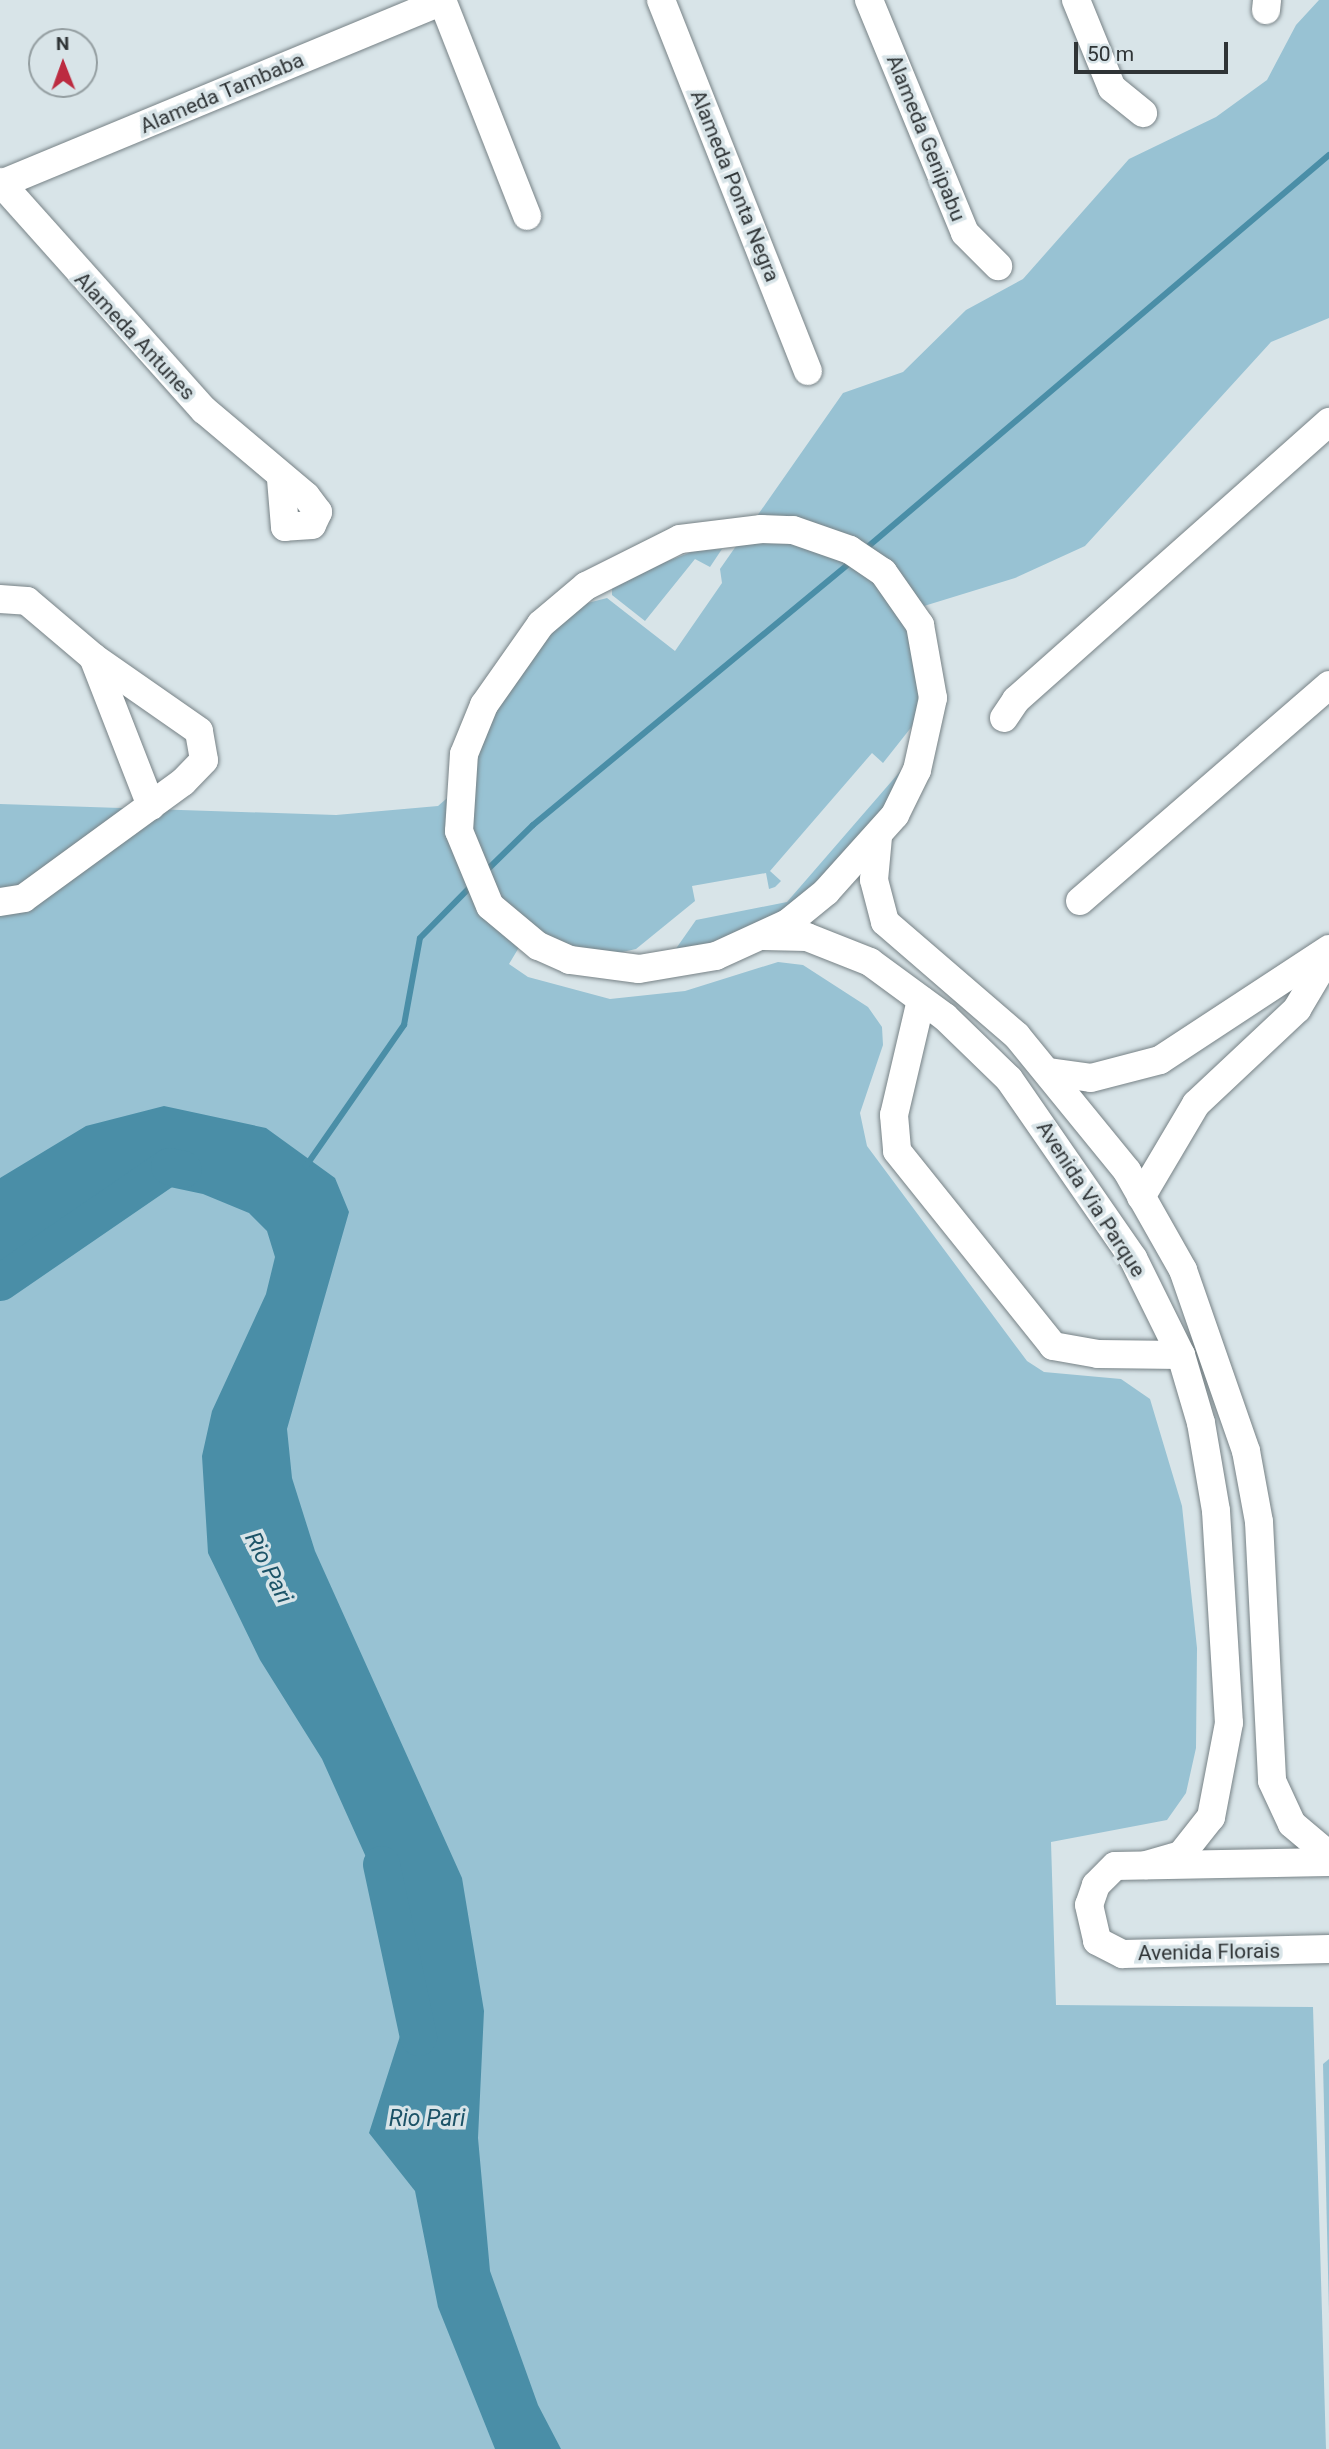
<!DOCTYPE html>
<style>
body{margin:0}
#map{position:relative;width:1329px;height:2449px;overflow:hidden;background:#d8e4e8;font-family:Roboto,sans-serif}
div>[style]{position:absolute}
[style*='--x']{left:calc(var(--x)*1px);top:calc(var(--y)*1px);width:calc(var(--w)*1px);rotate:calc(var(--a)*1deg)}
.green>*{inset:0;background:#98c2d3}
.water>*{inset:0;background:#4a8ea7}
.stream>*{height:6px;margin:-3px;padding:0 3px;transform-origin:3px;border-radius:3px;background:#4a8ea7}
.river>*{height:37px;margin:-18.5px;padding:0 18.5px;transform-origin:18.5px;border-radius:18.5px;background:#4a8ea7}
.roads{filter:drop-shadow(0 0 2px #778286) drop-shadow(0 0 2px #778286)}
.minor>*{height:28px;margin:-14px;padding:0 14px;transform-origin:14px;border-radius:14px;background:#fff}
span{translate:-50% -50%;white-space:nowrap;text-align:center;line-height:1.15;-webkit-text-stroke:7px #d8e4e8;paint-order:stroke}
.street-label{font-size:21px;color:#2f3436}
.water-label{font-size:23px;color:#1c5367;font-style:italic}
.north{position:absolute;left:28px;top:28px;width:70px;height:70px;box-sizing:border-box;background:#d8e4e8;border:2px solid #949ea1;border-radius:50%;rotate:359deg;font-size:19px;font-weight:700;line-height:28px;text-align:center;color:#2f3436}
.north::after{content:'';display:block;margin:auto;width:24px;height:32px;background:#bc2b40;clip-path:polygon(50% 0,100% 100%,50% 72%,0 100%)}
.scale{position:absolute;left:1074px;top:42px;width:154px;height:32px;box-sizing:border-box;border:4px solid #2f3436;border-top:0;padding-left:9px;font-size:21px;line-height:24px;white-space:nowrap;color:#2f3436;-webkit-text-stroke:5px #d8e4e8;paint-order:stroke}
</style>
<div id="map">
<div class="green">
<div style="clip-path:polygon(1319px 0,1329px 0,1329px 318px,1271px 342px,1085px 546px,1015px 578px,911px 610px,923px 684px,917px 720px,883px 763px,872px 753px,770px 871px,781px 881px,775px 887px,769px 889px,766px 873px,692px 886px,695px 901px,636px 949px,618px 953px,524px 939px,509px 964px,528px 977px,610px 999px,685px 991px,778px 962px,803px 965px,868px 1007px,882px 1027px,883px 1045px,860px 1113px,867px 1146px,1027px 1361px,1044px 1372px,1121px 1379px,1150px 1399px,1182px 1506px,1197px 1648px,1196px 1748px,1186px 1793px,1167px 1820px,1051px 1842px,1056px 2005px,1313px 2007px,1326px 2449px,0 2449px,0 804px,336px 815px,438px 806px,461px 786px,489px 714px,523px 659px,576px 606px,607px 598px,675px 651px,722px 583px,720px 569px,843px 393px,903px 372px,966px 310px,1023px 279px,1129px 159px,1216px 117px,1267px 80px,1296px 25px)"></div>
<div style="clip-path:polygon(722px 549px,710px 567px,695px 559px,645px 621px,612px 595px,612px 586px,642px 571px,694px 551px)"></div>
<div style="clip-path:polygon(904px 767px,874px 831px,779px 917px,683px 954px,675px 950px,696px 920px,787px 902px)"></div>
<div style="clip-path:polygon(1329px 2059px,1329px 2313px,1323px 2064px)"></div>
</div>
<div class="water">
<div style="clip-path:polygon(164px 1106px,266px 1128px,335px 1178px,349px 1212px,287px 1429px,292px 1478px,315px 1551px,462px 1878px,484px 2011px,478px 2138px,490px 2271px,538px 2405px,561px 2449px,495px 2449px,438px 2307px,415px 2191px,369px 2133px,401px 2033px,410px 1969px,392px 1915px,322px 1759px,260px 1660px,208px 1553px,202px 1456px,212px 1411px,266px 1294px,275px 1257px,267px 1231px,249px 1213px,203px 1194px,151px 1183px,109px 1195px,0 1283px,0 1178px,86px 1126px)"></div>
</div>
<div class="stream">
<div style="--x:864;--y:550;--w:610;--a:-40.35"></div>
<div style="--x:485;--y:872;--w:67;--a:-44.4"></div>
<div style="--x:533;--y:825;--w:415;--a:-39.6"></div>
<div style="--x:306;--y:1166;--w:172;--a:-55.2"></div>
<div style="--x:404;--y:1025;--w:88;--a:-79.6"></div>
<div style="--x:420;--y:938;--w:76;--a:-45.5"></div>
</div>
<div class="river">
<div style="--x:0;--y:1282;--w:205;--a:-34.5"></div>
<div style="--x:169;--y:1166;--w:14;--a:12"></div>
<div style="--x:381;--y:1864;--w:177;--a:77.9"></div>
</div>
<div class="roads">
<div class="minor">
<div style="--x:442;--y:0;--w:232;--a:68.5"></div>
<div style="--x:661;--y:0;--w:399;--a:68.4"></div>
<div style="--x:869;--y:0;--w:252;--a:67.6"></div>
<div style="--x:965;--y:233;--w:47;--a:45"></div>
<div style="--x:1076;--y:0;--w:95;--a:67.8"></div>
<div style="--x:1112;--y:88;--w:40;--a:39"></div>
<div style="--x:1266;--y:10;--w:10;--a:-84"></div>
<div style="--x:0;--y:182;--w:306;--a:48.2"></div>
<div style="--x:204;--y:410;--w:133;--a:40.1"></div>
<div style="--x:306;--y:496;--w:20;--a:53"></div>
<div style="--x:318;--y:512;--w:14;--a:115"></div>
<div style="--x:312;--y:525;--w:27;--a:176"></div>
<div style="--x:285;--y:527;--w:48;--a:-94.8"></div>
<div style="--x:1;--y:184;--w:477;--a:-22.5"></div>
<div style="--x:761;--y:529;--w:32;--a:2"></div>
<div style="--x:793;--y:530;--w:60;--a:19.3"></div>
<div style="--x:850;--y:550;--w:40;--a:34"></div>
<div style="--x:883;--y:572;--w:65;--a:55.1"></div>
<div style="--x:920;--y:625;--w:74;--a:79.9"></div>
<div style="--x:933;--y:698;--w:74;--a:102.5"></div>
<div style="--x:917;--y:770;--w:50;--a:116.1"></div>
<div style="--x:895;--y:815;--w:103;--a:131.9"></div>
<div style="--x:826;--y:892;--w:49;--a:140.8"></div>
<div style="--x:788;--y:923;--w:79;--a:155.4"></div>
<div style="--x:716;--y:956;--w:78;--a:170.4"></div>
<div style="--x:639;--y:969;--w:70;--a:-172.6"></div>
<div style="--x:570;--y:960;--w:35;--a:-156"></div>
<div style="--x:538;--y:946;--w:62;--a:-140.2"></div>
<div style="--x:490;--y:906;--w:81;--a:-112.5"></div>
<div style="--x:459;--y:831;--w:77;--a:-86.3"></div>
<div style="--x:464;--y:754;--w:53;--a:-67.8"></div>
<div style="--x:484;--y:705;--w:99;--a:-54.9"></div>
<div style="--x:541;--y:624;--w:59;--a:-40.2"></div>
<div style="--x:586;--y:586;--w:105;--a:-26.6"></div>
<div style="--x:680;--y:539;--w:82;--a:-7"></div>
<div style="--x:0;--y:599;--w:27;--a:4"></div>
<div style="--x:27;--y:601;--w:87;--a:40.3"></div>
<div style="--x:1004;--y:718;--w:22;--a:-56"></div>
<div style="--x:1016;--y:700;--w:419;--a:-41.6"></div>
<div style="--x:878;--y:837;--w:43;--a:95.3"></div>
<div style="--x:874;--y:880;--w:43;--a:75.3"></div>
<div style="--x:885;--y:922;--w:174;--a:40.8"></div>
<div style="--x:1017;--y:1036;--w:174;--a:50.8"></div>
<div style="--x:1127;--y:1171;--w:114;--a:60.5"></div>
<div style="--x:1183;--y:1270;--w:192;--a:70.8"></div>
<div style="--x:1246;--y:1451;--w:72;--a:79.6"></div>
<div style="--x:1259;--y:1522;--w:259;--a:87.1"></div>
<div style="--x:1272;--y:1781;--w:47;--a:65.1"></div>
<div style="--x:1292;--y:1824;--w:48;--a:40"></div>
<div style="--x:1080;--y:901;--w:330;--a:-40.9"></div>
<div style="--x:0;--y:902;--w:24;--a:-9"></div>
<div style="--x:24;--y:898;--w:197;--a:-36.1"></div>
<div style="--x:183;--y:782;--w:30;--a:-46"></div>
<div style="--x:204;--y:760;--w:29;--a:-100"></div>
<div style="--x:199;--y:731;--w:129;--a:-145.1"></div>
<div style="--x:93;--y:657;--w:160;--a:68.7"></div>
<div style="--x:764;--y:936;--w:43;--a:1.3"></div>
<div style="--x:807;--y:937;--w:68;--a:21.6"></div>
<div style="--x:870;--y:962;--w:93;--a:36.3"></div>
<div style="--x:945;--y:1017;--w:89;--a:44.1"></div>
<div style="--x:1009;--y:1079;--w:218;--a:55.3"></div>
<div style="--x:1133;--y:1258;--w:108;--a:63.7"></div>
<div style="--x:1181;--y:1355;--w:71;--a:73.6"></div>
<div style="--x:1201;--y:1423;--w:89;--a:80.3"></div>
<div style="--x:1216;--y:1511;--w:212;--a:86.5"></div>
<div style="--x:1229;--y:1723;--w:96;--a:100.8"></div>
<div style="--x:1211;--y:1817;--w:48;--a:128.3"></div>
<div style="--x:1181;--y:1855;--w:37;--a:164"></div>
<div style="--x:921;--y:1000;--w:118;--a:103.2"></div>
<div style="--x:894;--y:1115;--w:36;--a:85"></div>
<div style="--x:897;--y:1151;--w:250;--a:51.3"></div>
<div style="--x:1053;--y:1346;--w:46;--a:10.1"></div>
<div style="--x:1098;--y:1354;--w:83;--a:0.7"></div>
<div style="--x:1049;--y:1072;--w:42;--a:8.1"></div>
<div style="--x:1091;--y:1078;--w:71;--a:-14.6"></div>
<div style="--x:1160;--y:1060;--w:202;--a:-33.3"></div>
<div style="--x:1141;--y:1197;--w:108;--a:-59.4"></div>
<div style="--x:1196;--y:1104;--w:139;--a:-43.2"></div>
<div style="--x:1297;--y:1009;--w:63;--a:-59.3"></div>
<div style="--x:1329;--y:1862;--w:214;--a:178.9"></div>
<div style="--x:1115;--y:1866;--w:27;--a:135"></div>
<div style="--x:1096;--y:1885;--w:21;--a:109"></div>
<div style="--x:1089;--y:1905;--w:37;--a:77"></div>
<div style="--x:1097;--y:1941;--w:29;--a:27"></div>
<div style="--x:1123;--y:1954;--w:206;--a:-1.4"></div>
</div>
</div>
<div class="street-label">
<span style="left:222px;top:93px;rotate:-23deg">Alameda Tambaba</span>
<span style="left:926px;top:138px;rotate:68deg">Alameda Genipabu</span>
<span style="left:735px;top:186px;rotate:68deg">Alameda Ponta Negra</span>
<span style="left:135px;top:336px;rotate:47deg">Alameda Antunes</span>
<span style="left:1091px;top:1199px;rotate:57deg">Avenida Via Parque</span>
<span style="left:1209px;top:1952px;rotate:-1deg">Avenida Florais</span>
</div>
<div class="water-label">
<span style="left:268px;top:1568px;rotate:63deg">Rio Pari</span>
<span style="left:427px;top:2119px">Rio Pari</span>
</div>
<div class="north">N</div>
<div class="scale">50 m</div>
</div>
